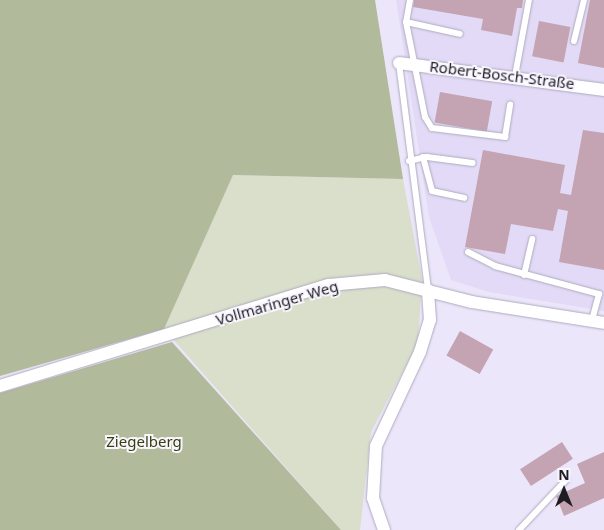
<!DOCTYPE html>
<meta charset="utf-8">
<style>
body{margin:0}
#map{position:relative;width:604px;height:530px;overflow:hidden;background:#ece6fb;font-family:"Noto Sans",sans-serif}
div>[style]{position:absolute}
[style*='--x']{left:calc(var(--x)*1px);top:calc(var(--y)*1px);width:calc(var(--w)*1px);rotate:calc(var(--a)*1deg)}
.built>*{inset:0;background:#e2daf6}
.green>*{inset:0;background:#d9dfcb}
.forest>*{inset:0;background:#b1ba9a}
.building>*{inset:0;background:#c4a3b3;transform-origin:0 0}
.roads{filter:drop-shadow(0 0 1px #afaabe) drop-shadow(0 0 1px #afaabe)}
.lane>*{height:6px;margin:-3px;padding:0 3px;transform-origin:3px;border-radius:3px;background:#fff}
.street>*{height:12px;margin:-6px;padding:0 6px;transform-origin:6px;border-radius:6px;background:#fff}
span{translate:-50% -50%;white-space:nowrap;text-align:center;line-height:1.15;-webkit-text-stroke:4px #f8f5fe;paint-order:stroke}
.street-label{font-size:15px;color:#1f1d24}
.park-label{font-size:15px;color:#37400c}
.north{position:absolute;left:539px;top:465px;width:50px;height:50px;-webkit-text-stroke:4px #f8f5fe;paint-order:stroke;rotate:0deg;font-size:14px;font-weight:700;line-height:20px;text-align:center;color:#1f1d24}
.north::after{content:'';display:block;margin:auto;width:18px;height:22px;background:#1f1d24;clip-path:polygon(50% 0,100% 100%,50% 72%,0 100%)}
</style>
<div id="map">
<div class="built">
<div style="clip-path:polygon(396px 0,604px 0,604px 311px,489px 292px,451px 280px,429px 217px)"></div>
</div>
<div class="green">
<div style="clip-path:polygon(232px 175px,403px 179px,422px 279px,418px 343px,371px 432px,360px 530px,341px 530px,164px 329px)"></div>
</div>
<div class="forest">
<div style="clip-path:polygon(0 0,375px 0,403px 179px,233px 175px,164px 329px,0 376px)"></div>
<div style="clip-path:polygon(172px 342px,341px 530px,0 530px,0 393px)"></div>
</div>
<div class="building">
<div style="clip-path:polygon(414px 0,523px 0,522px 8px,517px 8px,512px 36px,481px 30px,483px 19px,413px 7px)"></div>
<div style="clip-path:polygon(590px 0,604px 0,604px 68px,578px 63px)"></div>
<div style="left:539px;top:21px;width:32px;height:36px;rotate:11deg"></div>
<div style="left:440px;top:92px;width:53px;height:31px;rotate:10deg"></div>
<div style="clip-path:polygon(583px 130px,604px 133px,604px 270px,559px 262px,568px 211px,558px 209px,553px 231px,511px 224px,505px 254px,465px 247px,483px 150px,565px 165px,560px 193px,571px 195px)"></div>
<div style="left:460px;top:331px;width:38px;height:28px;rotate:29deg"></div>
<div style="left:562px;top:442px;width:20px;height:50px;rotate:57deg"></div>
<div style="clip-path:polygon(604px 452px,604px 498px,564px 516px,556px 496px,585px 483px,577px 464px)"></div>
</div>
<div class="roads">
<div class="lane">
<div style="--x:410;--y:0;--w:22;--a:100"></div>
<div style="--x:406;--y:22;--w:55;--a:12.5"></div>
<div style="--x:406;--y:22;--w:97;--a:78.7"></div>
<div style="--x:425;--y:117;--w:13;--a:58"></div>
<div style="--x:432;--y:128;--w:74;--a:7"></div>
<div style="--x:505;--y:137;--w:33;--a:-81"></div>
<div style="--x:574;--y:41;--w:42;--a:-76.3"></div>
<div style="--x:399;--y:63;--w:229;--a:82.7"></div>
<div style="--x:515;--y:76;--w:77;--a:-79.6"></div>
<div style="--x:423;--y:157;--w:35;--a:75"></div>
<div style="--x:432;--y:191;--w:33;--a:12"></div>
<div style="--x:409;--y:161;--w:18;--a:-13"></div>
<div style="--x:427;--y:157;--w:46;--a:7.4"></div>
<div style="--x:468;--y:252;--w:30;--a:27"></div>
<div style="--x:495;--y:266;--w:108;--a:15.1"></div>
<div style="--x:599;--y:294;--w:28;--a:105"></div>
<div style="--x:524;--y:275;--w:37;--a:-77"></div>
<div style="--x:519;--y:530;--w:69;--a:-46.8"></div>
</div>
<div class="street">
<div style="--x:399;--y:63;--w:207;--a:7.5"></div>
<div style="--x:0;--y:386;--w:344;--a:-17.1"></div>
<div style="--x:329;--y:285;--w:56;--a:-5.1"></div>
<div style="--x:385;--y:280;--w:90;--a:14.2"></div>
<div style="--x:472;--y:302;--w:134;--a:9"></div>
<div style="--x:384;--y:530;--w:34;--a:-109"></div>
<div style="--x:373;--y:498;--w:52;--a:-86.7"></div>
<div style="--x:376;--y:446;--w:104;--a:-64.9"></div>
<div style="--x:420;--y:352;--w:34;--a:-73"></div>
<div style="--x:430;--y:320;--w:30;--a:-94"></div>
</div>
</div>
<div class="street-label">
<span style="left:502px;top:75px;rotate:7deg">Robert-Bosch-Straße</span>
<span style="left:277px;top:303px;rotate:-16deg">Vollmaringer Weg</span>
</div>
<div class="park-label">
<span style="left:144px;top:442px">Ziegelberg</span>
</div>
<div class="north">N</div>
</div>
